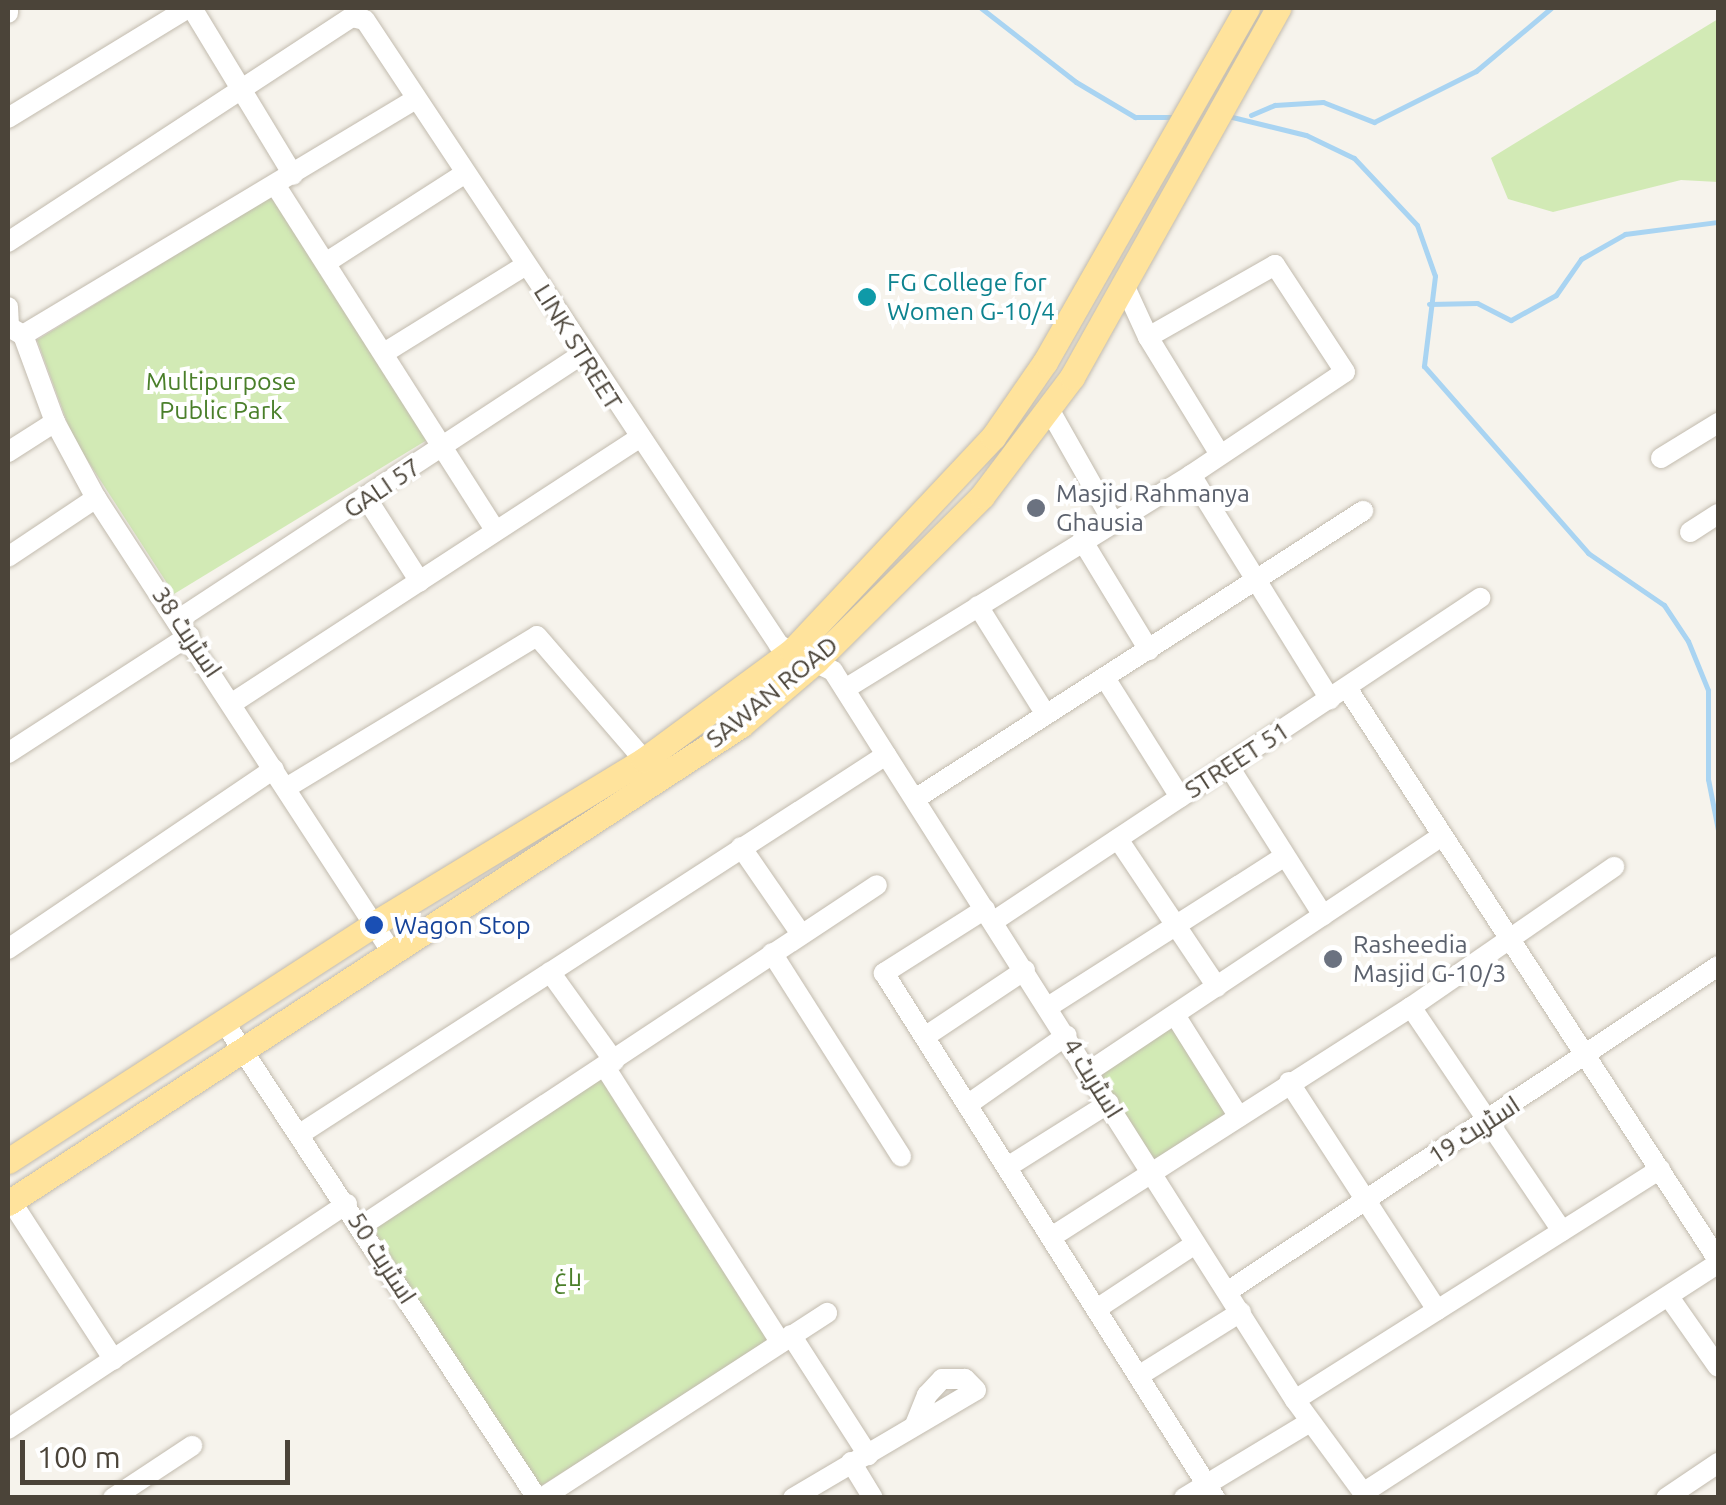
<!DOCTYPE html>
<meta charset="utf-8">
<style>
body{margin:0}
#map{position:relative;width:1726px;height:1505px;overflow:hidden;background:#f6f3ec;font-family:Ubuntu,Cairo,sans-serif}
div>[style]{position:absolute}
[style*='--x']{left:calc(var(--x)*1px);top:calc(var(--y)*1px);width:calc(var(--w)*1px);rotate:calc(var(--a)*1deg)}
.green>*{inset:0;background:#d2eab5;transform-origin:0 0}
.stream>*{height:5px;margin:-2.5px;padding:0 2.5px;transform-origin:2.5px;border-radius:2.5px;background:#a9d4f2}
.roads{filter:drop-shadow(0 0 2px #c2bbae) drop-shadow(0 0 2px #c2bbae)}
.minor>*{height:20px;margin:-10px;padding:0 10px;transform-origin:10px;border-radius:10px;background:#fff}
.major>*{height:25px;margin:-12.5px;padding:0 12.5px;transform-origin:12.5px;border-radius:12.5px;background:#ffe39c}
.dots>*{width:28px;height:28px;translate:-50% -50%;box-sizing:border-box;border:5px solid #fff;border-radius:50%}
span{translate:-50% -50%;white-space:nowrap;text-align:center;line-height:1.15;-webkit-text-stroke:8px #fff;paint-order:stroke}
.culture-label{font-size:25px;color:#0d838f}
.left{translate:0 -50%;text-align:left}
.street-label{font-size:25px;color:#4b4439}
.park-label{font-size:25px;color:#4a7f2a}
.worship-label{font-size:25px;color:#5b616d}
.transit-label{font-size:25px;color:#164399}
.frame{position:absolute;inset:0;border:10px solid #4b4439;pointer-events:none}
.scale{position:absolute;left:20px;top:1440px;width:270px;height:45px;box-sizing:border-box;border:5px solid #4b4439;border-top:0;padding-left:12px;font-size:30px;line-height:35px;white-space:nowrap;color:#4b4439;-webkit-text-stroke:8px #fff;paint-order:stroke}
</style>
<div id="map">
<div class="green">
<div style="clip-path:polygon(1718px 19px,1718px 182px,1681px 180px,1553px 212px,1508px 199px,1491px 158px)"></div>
<div style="clip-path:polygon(272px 196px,427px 440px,174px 594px,73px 438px,37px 340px)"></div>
<div style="left:1173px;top:1024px;width:110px;height:94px;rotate:56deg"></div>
<div style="left:602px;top:1074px;width:317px;height:276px;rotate:58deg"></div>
</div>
<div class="stream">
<div style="--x:981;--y:8;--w:120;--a:37.9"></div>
<div style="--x:1076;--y:82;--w:69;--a:30.7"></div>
<div style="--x:1135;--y:117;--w:42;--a:0"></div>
<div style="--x:1251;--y:115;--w:26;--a:-23"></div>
<div style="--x:1275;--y:105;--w:48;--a:-3.6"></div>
<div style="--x:1323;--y:102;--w:55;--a:21.4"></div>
<div style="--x:1374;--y:122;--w:114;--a:-26.6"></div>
<div style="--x:1476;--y:71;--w:98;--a:-40"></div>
<div style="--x:1228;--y:116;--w:80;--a:13.7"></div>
<div style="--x:1306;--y:135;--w:53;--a:25.6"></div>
<div style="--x:1354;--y:158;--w:92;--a:46.8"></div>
<div style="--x:1417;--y:225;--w:54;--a:70.6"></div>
<div style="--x:1435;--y:276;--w:91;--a:97"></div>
<div style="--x:1424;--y:366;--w:249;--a:48.7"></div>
<div style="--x:1588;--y:553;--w:92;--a:34.4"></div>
<div style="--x:1664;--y:605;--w:43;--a:56.3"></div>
<div style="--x:1688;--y:641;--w:53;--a:67.8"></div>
<div style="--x:1708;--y:690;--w:89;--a:90"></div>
<div style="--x:1708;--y:779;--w:52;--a:78.9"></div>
<div style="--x:1429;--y:304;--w:48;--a:-1.2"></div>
<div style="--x:1477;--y:303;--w:38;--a:27"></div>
<div style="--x:1511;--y:320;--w:51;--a:-29.1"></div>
<div style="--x:1556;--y:295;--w:44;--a:-55.2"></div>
<div style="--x:1581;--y:259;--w:51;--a:-29.6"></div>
<div style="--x:1625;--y:234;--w:94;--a:-7.4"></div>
</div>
<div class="roads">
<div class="minor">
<div style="--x:192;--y:8;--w:195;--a:58.8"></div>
<div style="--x:8;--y:13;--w:5;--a:-90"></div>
<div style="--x:8;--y:118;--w:211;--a:-31.4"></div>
<div style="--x:276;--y:186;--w:408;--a:57.5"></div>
<div style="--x:8;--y:242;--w:411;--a:-33.2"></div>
<div style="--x:352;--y:17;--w:13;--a:13"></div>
<div style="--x:365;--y:20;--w:750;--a:56.48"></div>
<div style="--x:779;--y:645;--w:60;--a:25.7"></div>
<div style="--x:833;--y:671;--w:863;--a:57.64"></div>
<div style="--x:1295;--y:1400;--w:122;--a:53.7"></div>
<div style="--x:327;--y:262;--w:163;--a:-32.7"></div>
<div style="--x:1125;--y:287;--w:55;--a:65.3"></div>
<div style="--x:1148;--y:337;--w:136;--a:58.5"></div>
<div style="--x:8;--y:307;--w:20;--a:87"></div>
<div style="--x:9;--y:327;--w:16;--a:30"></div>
<div style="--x:23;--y:335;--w:93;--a:69.8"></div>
<div style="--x:55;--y:422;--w:86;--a:61.7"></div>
<div style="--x:96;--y:498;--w:541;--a:56.93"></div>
<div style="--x:23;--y:335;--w:458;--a:-31"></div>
<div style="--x:384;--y:353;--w:167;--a:-31.8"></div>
<div style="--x:1049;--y:409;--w:130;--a:60.5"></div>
<div style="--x:8;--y:452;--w:56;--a:-32.6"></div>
<div style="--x:1661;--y:458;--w:67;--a:-31.6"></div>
<div style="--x:1191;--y:475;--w:264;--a:58.2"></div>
<div style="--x:367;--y:499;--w:98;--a:57.4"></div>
<div style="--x:1690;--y:532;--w:33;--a:-33"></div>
<div style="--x:1082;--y:540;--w:129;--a:58.7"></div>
<div style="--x:8;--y:557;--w:106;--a:-33.8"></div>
<div style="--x:978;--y:606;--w:128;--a:58"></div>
<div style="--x:179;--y:619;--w:483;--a:-33.3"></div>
<div style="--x:1105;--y:678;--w:141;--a:57.8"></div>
<div style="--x:1347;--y:688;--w:682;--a:57.03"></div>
<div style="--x:845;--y:689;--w:407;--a:-31.7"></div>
<div style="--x:1191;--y:475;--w:185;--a:-33.8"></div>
<div style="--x:1345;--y:372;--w:128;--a:-123.2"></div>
<div style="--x:1275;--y:265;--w:146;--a:150.4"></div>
<div style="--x:234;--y:702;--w:481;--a:-33.1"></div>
<div style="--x:8;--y:753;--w:216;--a:-32.9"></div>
<div style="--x:1228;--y:765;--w:178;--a:57.7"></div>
<div style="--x:286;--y:788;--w:293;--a:-31.2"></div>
<div style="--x:537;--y:636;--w:164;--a:49.2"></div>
<div style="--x:915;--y:799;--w:533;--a:-32.74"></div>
<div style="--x:1118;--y:839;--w:178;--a:56.2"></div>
<div style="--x:741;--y:847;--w:106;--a:55.4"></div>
<div style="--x:985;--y:909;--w:120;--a:147.6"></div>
<div style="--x:884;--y:973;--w:621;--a:57.77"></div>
<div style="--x:994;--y:921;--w:584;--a:-33.61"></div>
<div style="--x:8;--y:949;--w:321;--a:-34.1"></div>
<div style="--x:772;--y:953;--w:241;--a:57.6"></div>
<div style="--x:550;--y:972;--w:110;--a:54.3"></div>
<div style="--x:1048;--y:1007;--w:281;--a:-32.5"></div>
<div style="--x:1411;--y:1007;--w:270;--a:56"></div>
<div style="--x:1175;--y:1015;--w:120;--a:57.9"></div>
<div style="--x:224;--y:1022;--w:570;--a:56.67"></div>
<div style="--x:926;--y:1036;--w:119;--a:-33.7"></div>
<div style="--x:605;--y:1067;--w:326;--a:57.5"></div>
<div style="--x:1088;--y:1072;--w:425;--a:-33.7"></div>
<div style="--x:1289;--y:1082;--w:272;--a:57"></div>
<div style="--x:970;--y:1103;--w:118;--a:-35"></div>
<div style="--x:300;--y:1134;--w:698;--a:-32.89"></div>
<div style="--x:1009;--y:1166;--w:118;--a:-32.2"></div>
<div style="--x:11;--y:1201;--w:189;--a:57.1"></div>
<div style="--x:363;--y:1225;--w:616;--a:-33.48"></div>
<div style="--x:1053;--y:1236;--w:425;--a:-32.6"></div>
<div style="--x:1411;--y:1007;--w:247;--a:-34.6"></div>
<div style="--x:1227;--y:1292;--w:589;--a:-33.58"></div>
<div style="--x:1669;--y:1297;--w:85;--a:55"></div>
<div style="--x:1098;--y:1308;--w:116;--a:-33.4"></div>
<div style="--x:791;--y:1335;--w:143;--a:57.3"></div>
<div style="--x:1140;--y:1375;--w:119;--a:-32"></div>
<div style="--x:1295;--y:1400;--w:432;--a:-32.3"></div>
<div style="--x:8;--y:1429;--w:407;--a:-33.6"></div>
<div style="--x:851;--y:1462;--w:42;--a:58.6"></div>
<div style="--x:1363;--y:1493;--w:423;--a:-32.9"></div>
<div style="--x:113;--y:1498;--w:95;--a:-33.4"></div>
<div style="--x:542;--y:1498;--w:340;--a:-33"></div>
<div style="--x:793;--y:1498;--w:212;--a:-30.5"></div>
<div style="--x:976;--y:1390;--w:16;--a:-135"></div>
<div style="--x:965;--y:1379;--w:23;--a:180"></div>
<div style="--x:942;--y:1379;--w:22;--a:133"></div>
<div style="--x:927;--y:1395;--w:32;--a:112"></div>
<div style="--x:1184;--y:1498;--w:147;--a:-31.1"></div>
<div style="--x:1666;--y:1498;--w:63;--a:-33.9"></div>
</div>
<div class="major">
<div style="--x:8;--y:1161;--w:436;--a:-32.9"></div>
<div style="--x:374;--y:924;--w:316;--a:-31.3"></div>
<div style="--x:644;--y:760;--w:184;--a:-36.4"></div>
<div style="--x:792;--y:651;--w:294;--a:-46.8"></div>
<div style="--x:993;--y:437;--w:91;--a:-55.3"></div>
<div style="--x:1045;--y:362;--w:408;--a:-60.3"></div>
<div style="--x:8;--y:1203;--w:875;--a:-33.11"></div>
<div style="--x:741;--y:725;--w:99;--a:-40.5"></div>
<div style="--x:816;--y:661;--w:234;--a:-44.8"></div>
<div style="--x:982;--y:496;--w:149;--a:-52.9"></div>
<div style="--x:1072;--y:377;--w:423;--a:-60.8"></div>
</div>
</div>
<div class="dots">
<div style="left:867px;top:297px;background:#0f9aa8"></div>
<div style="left:1036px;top:508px;background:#6b7280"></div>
<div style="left:374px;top:925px;background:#1a4fb4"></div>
<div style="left:1333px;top:959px;background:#6b7280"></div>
</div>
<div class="culture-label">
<span class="left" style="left:887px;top:297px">FG College for<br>Women G-10/4</span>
</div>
<div class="street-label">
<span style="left:578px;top:347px;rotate:58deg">LINK STREET</span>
<span style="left:382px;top:488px;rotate:-34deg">GALI 57</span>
<span style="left:187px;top:632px;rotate:56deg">اسٹریٹ 38</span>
<span style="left:772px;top:692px;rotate:-39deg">SAWAN ROAD</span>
<span style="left:1237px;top:760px;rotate:-33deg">STREET 51</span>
<span style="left:1093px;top:1078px;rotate:58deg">اسٹریٹ 4</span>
<span style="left:1474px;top:1130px;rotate:-33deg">اسٹریٹ 19</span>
<span style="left:382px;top:1258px;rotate:57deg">اسٹریٹ 50</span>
</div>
<div class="park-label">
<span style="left:221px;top:396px">Multipurpose<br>Public Park</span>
<span style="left:568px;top:1277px">باغ</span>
</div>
<div class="worship-label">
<span class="left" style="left:1056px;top:508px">Masjid Rahmanya<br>Ghausia</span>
<span class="left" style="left:1353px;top:959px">Rasheedia<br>Masjid G-10/3</span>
</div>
<div class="transit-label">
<span class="left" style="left:394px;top:925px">Wagon Stop</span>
</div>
<div class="frame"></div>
<div class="scale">100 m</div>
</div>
